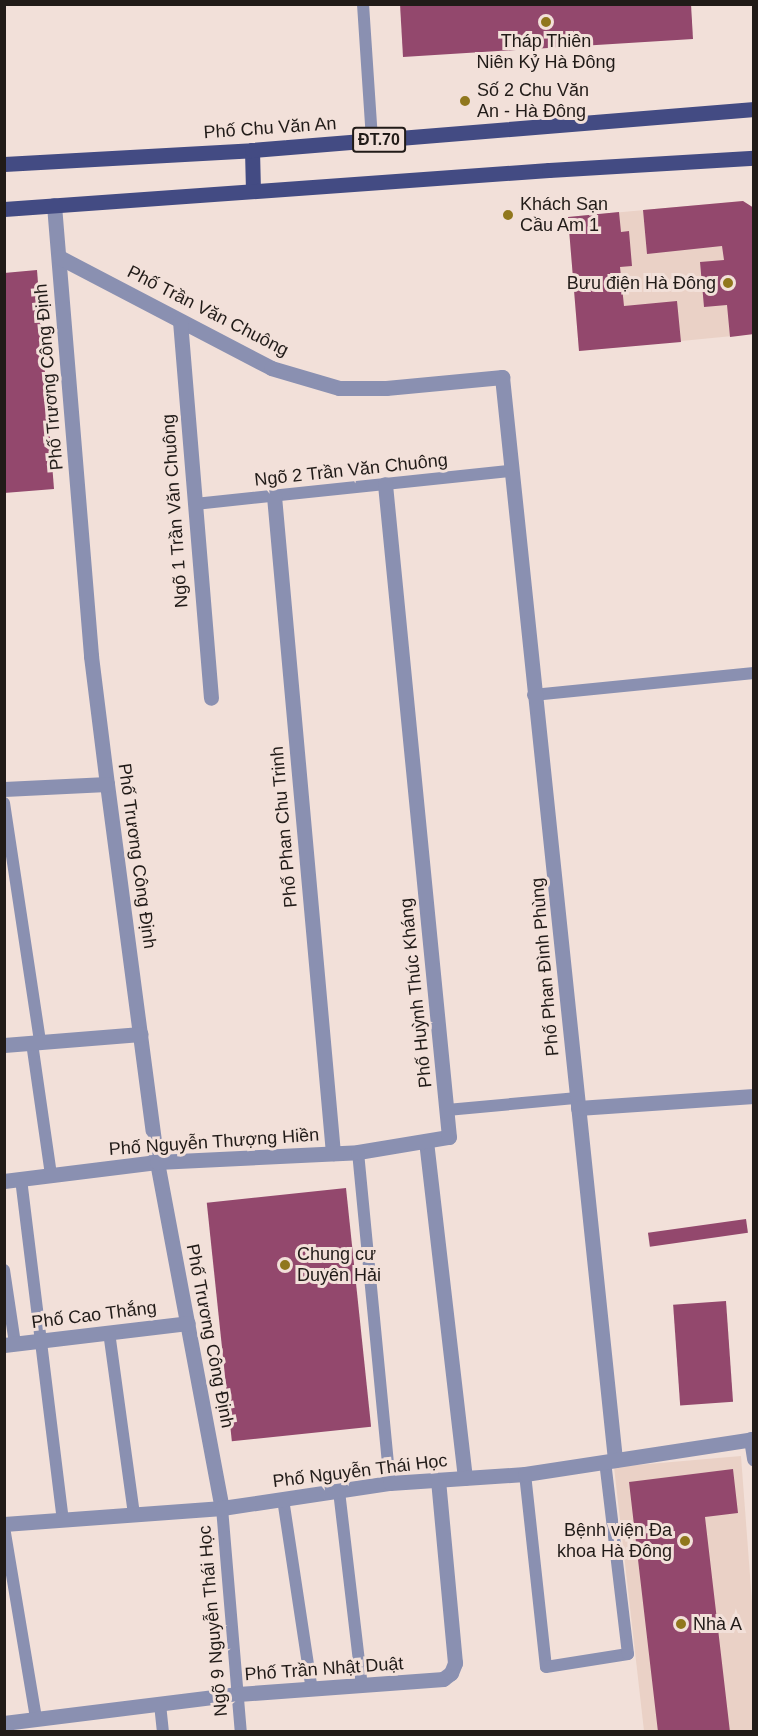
<!DOCTYPE html>
<meta charset="utf-8">
<style>
body{margin:0}
#map{position:relative;width:758px;height:1736px;overflow:hidden;background:#f2e0d9;font-family:Helvetica,sans-serif}
div>[style]{position:absolute}
[style*='--x']{left:calc(var(--x)*1px);top:calc(var(--y)*1px);width:calc(var(--w)*1px);rotate:calc(var(--a)*1deg)}
.built>*{inset:0;background:#ead1c6}
.building>*{inset:0;background:#93486d;transform-origin:0 0}
.service>*{height:12px;margin:-6px;padding:0 6px;transform-origin:6px;border-radius:6px;background:#8a90b1}
.minor>*{height:15px;margin:-7.5px;padding:0 7.5px;transform-origin:7.5px;border-radius:7.5px;background:#8a90b1}
.primary>*{height:15px;margin:-7.5px;padding:0 7.5px;transform-origin:7.5px;border-radius:7.5px;background:#434b83}
.dots>*{width:16px;height:16px;translate:-50% -50%;box-sizing:border-box;border:3px solid #f2e0d9;border-radius:50%}
span{translate:-50% -50%;white-space:nowrap;text-align:center;line-height:1.15;-webkit-text-stroke:6px #f2e0d9;paint-order:stroke}
.shield-label span{padding:2px 4px;background:#f2e0d9;border:2px solid;border-radius:4px;-webkit-text-stroke-width:0}
.shield-label{font-size:16px;color:#211b18;font-weight:700}
.poi-label{font-size:18px;color:#211b18}
.left{translate:0 -50%;text-align:left}
.right{translate:-100% -50%;text-align:right}
.street-label{font-size:18px;color:#211b18}
.frame{position:absolute;inset:0;border:6px solid #211b18;pointer-events:none}
</style>
<div id="map">
<div class="built">
<div style="clip-path:polygon(743px 201px,753px 208px,753px 334px,579px 351px,568px 217px)"></div>
<div style="clip-path:polygon(741px 1456px,753px 1615px,753px 1731px,644px 1731px,614px 1467px)"></div>
</div>
<div class="building">
<div style="clip-path:polygon(400px 4px,691px 4px,693px 39px,403px 57px)"></div>
<div style="clip-path:polygon(743px 201px,754px 208px,754px 334px,730px 337px,727px 305px,704px 307px,700px 262px,724px 260px,722px 246px,647px 254px,643px 210px)"></div>
<div style="clip-path:polygon(619px 212px,621px 232px,629px 231px,632px 266px,620px 267px,624px 306px,677px 301px,681px 342px,579px 351px,568px 217px)"></div>
<div style="clip-path:polygon(37px 270px,54px 489px,4px 493px,4px 273px)"></div>
<div style="left:346px;top:1188px;width:240px;height:140px;rotate:84deg"></div>
<div style="left:746px;top:1219px;width:14px;height:99px;rotate:82deg"></div>
<div style="left:726px;top:1301px;width:101px;height:53px;rotate:86deg"></div>
<div style="clip-path:polygon(733px 1469px,738px 1513px,705px 1517px,730px 1732px,658px 1732px,629px 1482px)"></div>
</div>
<div class="service">
<div style="--x:363;--y:4;--w:136;--a:86.2"></div>
<div style="--x:195;--y:504;--w:318;--a:-6"></div>
<div style="--x:533;--y:695;--w:222;--a:-5.7"></div>
<div style="--x:4;--y:803;--w:242;--a:81.4"></div>
<div style="--x:32;--y:1043;--w:133;--a:81.8"></div>
<div style="--x:447;--y:1110;--w:131;--a:-5.3"></div>
<div style="--x:358;--y:1152;--w:333;--a:84.5"></div>
<div style="--x:21;--y:1179;--w:344;--a:83"></div>
<div style="--x:4;--y:1270;--w:75;--a:81.5"></div>
<div style="--x:109;--y:1332;--w:184;--a:82.2"></div>
<div style="--x:525;--y:1474;--w:194;--a:83.8"></div>
<div style="--x:546;--y:1667;--w:83;--a:-9"></div>
<div style="--x:628;--y:1654;--w:194;--a:-96.8"></div>
<div style="--x:339;--y:1491;--w:196;--a:83.3"></div>
<div style="--x:283;--y:1499;--w:193;--a:81.4"></div>
<div style="--x:222;--y:1508;--w:225;--a:85.2"></div>
<div style="--x:4;--y:1527;--w:195;--a:80.5"></div>
<div style="--x:160;--y:1704;--w:28;--a:84"></div>
</div>
<div class="minor">
<div style="--x:54;--y:205;--w:453;--a:85.3"></div>
<div style="--x:91;--y:656;--w:129;--a:82.9"></div>
<div style="--x:107;--y:784;--w:381;--a:82.5"></div>
<div style="--x:157;--y:1162;--w:352;--a:79.4"></div>
<div style="--x:59;--y:257;--w:239;--a:27.6"></div>
<div style="--x:271;--y:368;--w:71;--a:16.4"></div>
<div style="--x:339;--y:388;--w:47;--a:0"></div>
<div style="--x:386;--y:388;--w:117;--a:-5.4"></div>
<div style="--x:502;--y:377;--w:1089;--a:84.04"></div>
<div style="--x:180;--y:321;--w:378;--a:85.3"></div>
<div style="--x:274;--y:496;--w:660;--a:84.87"></div>
<div style="--x:4;--y:789;--w:103;--a:-2.8"></div>
<div style="--x:4;--y:1045;--w:137;--a:-4.6"></div>
<div style="--x:578;--y:1108;--w:176;--a:-3.9"></div>
<div style="--x:426;--y:1141;--w:339;--a:83.4"></div>
<div style="--x:4;--y:1181;--w:154;--a:-7.1"></div>
<div style="--x:157;--y:1162;--w:201;--a:-2.8"></div>
<div style="--x:358;--y:1152;--w:92;--a:-9.4"></div>
<div style="--x:449;--y:1137;--w:656;--a:-95.6"></div>
<div style="--x:4;--y:1345;--w:185;--a:-6.8"></div>
<div style="--x:751;--y:1439;--w:20;--a:81"></div>
<div style="--x:4;--y:1524;--w:219;--a:-4.2"></div>
<div style="--x:222;--y:1508;--w:170;--a:-8.5"></div>
<div style="--x:390;--y:1483;--w:135;--a:-3.8"></div>
<div style="--x:525;--y:1474;--w:232;--a:-8.7"></div>
<div style="--x:4;--y:1723;--w:236;--a:-7.1"></div>
<div style="--x:238;--y:1694;--w:206;--a:-4.2"></div>
<div style="--x:443;--y:1679;--w:10;--a:-37"></div>
<div style="--x:451;--y:1673;--w:11;--a:-68"></div>
<div style="--x:455;--y:1663;--w:184;--a:-95.3"></div>
</div>
<div class="primary">
<div style="--x:252;--y:150;--w:41;--a:88.6"></div>
<div style="--x:4;--y:164;--w:248;--a:-3.2"></div>
<div style="--x:252;--y:150;--w:504;--a:-4.67"></div>
<div style="--x:4;--y:209;--w:546;--a:-4.09"></div>
<div style="--x:549;--y:170;--w:205;--a:-3.4"></div>
</div>
<div class="dots">
<div style="left:546px;top:22px;background:#90771d"></div>
<div style="left:465px;top:101px;background:#90771d"></div>
<div style="left:508px;top:215px;background:#90771d"></div>
<div style="left:728px;top:283px;background:#90771d"></div>
<div style="left:285px;top:1265px;background:#90771d"></div>
<div style="left:685px;top:1541px;background:#90771d"></div>
<div style="left:681px;top:1624px;background:#90771d"></div>
</div>
<div class="shield-label">
<span style="left:379px;top:140px">ĐT.70</span>
</div>
<div class="poi-label">
<span style="left:546px;top:52px">Tháp Thiên<br>Niên Kỷ Hà Đông</span>
<span class="left" style="left:477px;top:101px">Số 2 Chu Văn<br>An - Hà Đông</span>
<span class="left" style="left:520px;top:215px">Khách Sạn<br>Cầu Am 1</span>
<span class="right" style="left:716px;top:283px">Bưu điện Hà Đông</span>
<span class="left" style="left:297px;top:1265px">Chung cư<br>Duyên Hải</span>
<span class="right" style="left:672px;top:1541px">Bệnh viện Đa<br>khoa Hà Đông</span>
<span class="left" style="left:693px;top:1624px">Nhà A</span>
</div>
<div class="street-label">
<span style="left:270px;top:128px;rotate:-4deg">Phố Chu Văn An</span>
<span style="left:208px;top:311px;rotate:27deg">Phố Trần Văn Chuông</span>
<span style="left:49px;top:377px;rotate:-95deg">Phố Trương Công Định</span>
<span style="left:351px;top:470px;rotate:-6deg">Ngõ 2 Trần Văn Chuông</span>
<span style="left:175px;top:511px;rotate:-94deg">Ngõ 1 Trần Văn Chuông</span>
<span style="left:284px;top:827px;rotate:-95deg">Phố Phan Chu Trinh</span>
<span style="left:137px;top:856px;rotate:82deg">Phố Trương Công Định</span>
<span style="left:545px;top:967px;rotate:-95deg">Phố Phan Đình Phùng</span>
<span style="left:416px;top:993px;rotate:-96deg">Phố Huỳnh Thúc Kháng</span>
<span style="left:214px;top:1142px;rotate:-4deg">Phố Nguyễn Thượng Hiền</span>
<span style="left:94px;top:1315px;rotate:-7deg">Phố Cao Thắng</span>
<span style="left:210px;top:1336px;rotate:79deg">Phố Trương Công Định</span>
<span style="left:360px;top:1471px;rotate:-7deg">Phố Nguyễn Thái Học</span>
<span style="left:213px;top:1621px;rotate:-95deg">Ngõ 9 Nguyễn Thái Học</span>
<span style="left:324px;top:1669px;rotate:-4deg">Phố Trần Nhật Duật</span>
</div>
<div class="frame"></div>
</div>
